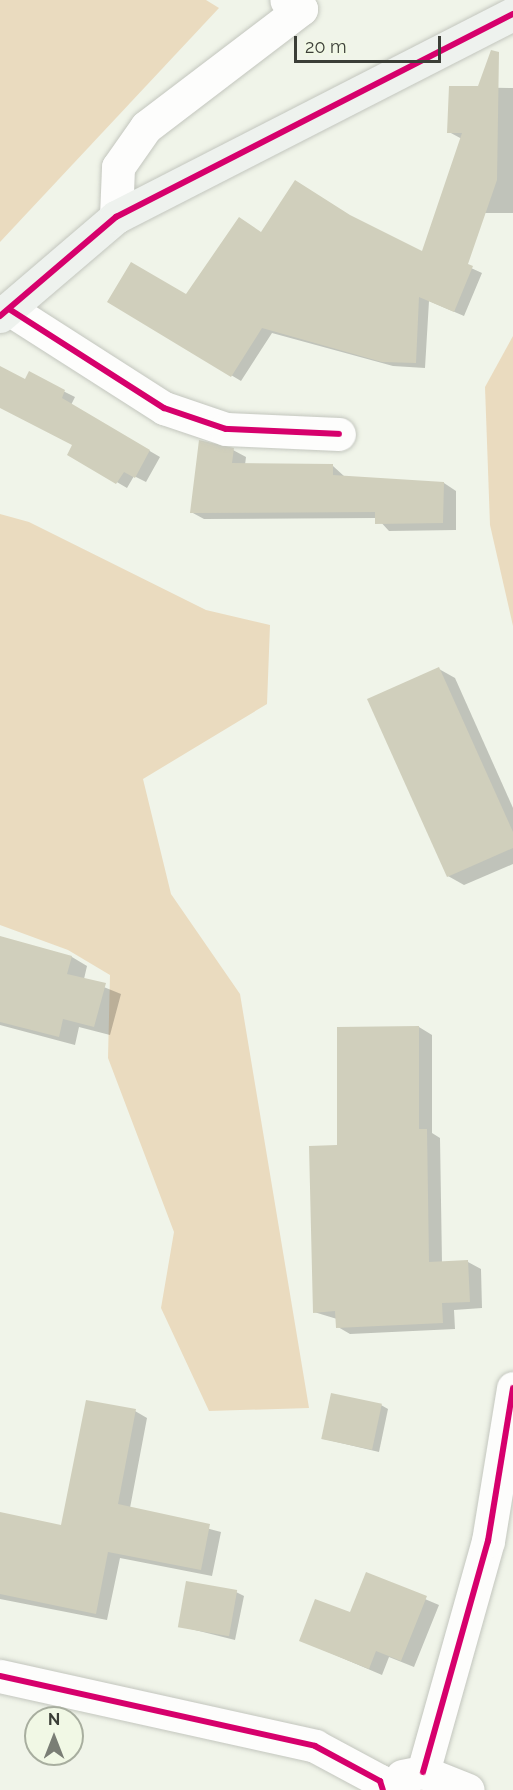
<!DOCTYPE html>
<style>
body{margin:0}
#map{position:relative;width:513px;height:1790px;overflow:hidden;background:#f0f4e9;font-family:Raleway,sans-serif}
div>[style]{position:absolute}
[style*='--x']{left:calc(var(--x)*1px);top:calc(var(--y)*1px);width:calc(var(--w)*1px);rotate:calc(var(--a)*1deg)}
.green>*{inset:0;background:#eadbbf}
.shadow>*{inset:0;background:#0003}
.building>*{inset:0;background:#d0cfbc;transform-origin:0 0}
.roads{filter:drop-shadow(0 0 2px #c3c6be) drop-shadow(0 0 2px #c3c6be)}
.street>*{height:33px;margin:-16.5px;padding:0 16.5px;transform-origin:16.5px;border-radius:16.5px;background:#fdfdfc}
.secondary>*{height:33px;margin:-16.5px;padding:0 16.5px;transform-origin:16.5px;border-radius:16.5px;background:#eef2ee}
.cycleway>*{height:6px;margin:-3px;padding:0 3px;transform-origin:3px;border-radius:3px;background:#d6006c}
span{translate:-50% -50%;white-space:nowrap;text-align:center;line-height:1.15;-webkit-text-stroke:5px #f1f8e5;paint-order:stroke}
.north{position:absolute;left:24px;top:1706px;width:60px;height:60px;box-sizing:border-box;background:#f1f8e5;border:2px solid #a8ae9f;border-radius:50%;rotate:0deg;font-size:16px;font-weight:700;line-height:24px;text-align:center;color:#3b3e37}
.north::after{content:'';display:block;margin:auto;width:21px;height:27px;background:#7a7e75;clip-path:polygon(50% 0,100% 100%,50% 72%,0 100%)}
.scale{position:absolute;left:294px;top:36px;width:147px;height:27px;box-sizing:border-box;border:3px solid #3b3e37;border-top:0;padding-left:8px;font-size:18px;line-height:21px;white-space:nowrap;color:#3b3e37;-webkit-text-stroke:4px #f1f8e5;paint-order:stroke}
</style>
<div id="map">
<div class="green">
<div style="clip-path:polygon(0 0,206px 0,219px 8px,0 242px)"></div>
<div style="clip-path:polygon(513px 336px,513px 626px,490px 525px,485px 387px)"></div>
<div style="clip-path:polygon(0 514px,29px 522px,206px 610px,270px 625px,267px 704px,143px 779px,171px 894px,240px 994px,309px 1408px,209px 1411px,161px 1308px,174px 1232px,108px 1058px,110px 975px,68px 950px,0 925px)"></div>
</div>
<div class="shadow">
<div style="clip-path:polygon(450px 87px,513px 88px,513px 213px,450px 213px,462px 139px,449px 132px)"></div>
<div style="clip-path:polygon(262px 233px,423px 254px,425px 247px,482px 273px,464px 316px,429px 301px,425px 368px,393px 366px,272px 333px,241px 381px,109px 302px,187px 296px)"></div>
<div style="clip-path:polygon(0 367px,25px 381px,29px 373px,65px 392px,75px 397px,71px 405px,160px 457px,146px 482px,134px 476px,127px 488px,69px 454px,74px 445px,0 407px)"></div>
<div style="clip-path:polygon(233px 450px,246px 457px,245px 465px,333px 466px,345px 477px,444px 483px,456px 491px,456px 530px,389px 531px,377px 518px,204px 519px,191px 512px)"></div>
<div style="clip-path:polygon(439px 669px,455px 678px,513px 808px,513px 864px,464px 885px,448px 876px)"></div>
<div style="clip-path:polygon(0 937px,72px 957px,87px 966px,84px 979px,121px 994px,110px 1035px,79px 1027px,75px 1045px,0 1025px)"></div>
<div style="clip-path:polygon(419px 1027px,432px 1035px,432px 1133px,440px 1138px,442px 1263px,468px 1262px,481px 1269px,482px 1308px,454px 1310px,455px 1329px,350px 1334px,338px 1327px,337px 1319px,314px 1312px,339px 1147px)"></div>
<div style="clip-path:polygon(381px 1405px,388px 1409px,379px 1452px,324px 1439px)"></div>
<div style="clip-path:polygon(135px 1411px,147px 1418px,130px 1508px,221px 1532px,212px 1576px,120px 1558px,107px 1620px,0 1599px,0 1514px,62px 1527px)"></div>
<div style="clip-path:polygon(366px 1574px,439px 1605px,414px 1667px,389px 1657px,382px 1675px,300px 1640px,350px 1614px)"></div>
<div style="clip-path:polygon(236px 1592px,244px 1596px,235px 1640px,179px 1626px)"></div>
</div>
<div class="building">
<div style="clip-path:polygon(491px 50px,499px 52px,497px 180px,468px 264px,473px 266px,454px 312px,419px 297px,416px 363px,382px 362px,262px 328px,231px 377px,107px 302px,131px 262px,186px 294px,239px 217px,261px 232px,295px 180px,350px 215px,422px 251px,462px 133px,447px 133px,449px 86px,478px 86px)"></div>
<div style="clip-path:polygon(0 366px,25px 379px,29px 371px,65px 390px,62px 398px,150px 450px,135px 478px,124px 472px,116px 484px,67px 455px,72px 445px,0 408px)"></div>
<div style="clip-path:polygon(199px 440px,234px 448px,232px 463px,333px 464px,333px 475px,444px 482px,443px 523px,375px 524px,375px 512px,190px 513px)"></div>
<div style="clip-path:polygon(439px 667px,513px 832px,513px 848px,447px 877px,367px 699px)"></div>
<div style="clip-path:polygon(0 936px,72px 956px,67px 974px,106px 983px,94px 1027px,63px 1019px,59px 1037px,0 1022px)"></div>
<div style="clip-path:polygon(419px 1026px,419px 1129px,427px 1129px,429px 1262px,468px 1260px,470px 1302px,442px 1303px,443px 1323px,336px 1328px,335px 1311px,313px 1313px,309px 1146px,337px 1145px,337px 1027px)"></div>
<div style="left:331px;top:1393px;width:52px;height:47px;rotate:12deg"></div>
<div style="clip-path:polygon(86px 1400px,136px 1409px,118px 1504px,210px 1524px,201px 1570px,108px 1552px,96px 1614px,0 1594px,0 1512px,61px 1525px)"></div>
<div style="clip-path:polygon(366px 1572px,427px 1596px,401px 1661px,376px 1651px,369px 1669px,299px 1641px,315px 1599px,350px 1612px)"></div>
<div style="left:186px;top:1581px;width:52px;height:47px;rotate:10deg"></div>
</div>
<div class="roads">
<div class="street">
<div style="--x:116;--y:217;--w:50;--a:-87.7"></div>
<div style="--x:118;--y:167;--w:49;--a:-55"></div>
<div style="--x:146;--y:127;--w:195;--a:-37.3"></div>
<div style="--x:301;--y:9;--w:17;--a:-149"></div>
<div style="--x:9;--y:309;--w:184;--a:32.6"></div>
<div style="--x:164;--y:408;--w:65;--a:18.7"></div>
<div style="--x:226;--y:429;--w:113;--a:2.5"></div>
<div style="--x:0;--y:1676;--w:323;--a:12.5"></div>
<div style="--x:315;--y:1746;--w:74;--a:28.3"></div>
<div style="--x:380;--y:1781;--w:9;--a:72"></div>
<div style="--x:423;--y:1772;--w:240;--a:-74.3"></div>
<div style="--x:488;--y:1541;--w:155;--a:-80.7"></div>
<div style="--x:402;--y:1776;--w:21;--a:-11"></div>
<div style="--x:423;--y:1772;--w:48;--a:21.8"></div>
</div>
<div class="secondary">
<div style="--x:0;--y:316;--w:153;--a:-40.5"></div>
<div style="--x:116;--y:217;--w:446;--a:-27.1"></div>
</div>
</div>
<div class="cycleway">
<div style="--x:9;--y:309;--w:184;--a:32.6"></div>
<div style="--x:164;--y:408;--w:65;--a:18.7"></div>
<div style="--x:226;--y:429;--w:113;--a:2.5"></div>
<div style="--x:0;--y:316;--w:153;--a:-40.5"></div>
<div style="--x:116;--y:217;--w:446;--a:-27.1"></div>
<div style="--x:0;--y:1676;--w:323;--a:12.5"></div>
<div style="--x:315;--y:1746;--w:74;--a:28.3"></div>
<div style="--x:380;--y:1781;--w:9;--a:72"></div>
<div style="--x:423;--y:1772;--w:240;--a:-74.3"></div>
<div style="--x:488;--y:1541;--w:155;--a:-80.7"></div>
</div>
<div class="north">N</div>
<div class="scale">20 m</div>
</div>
